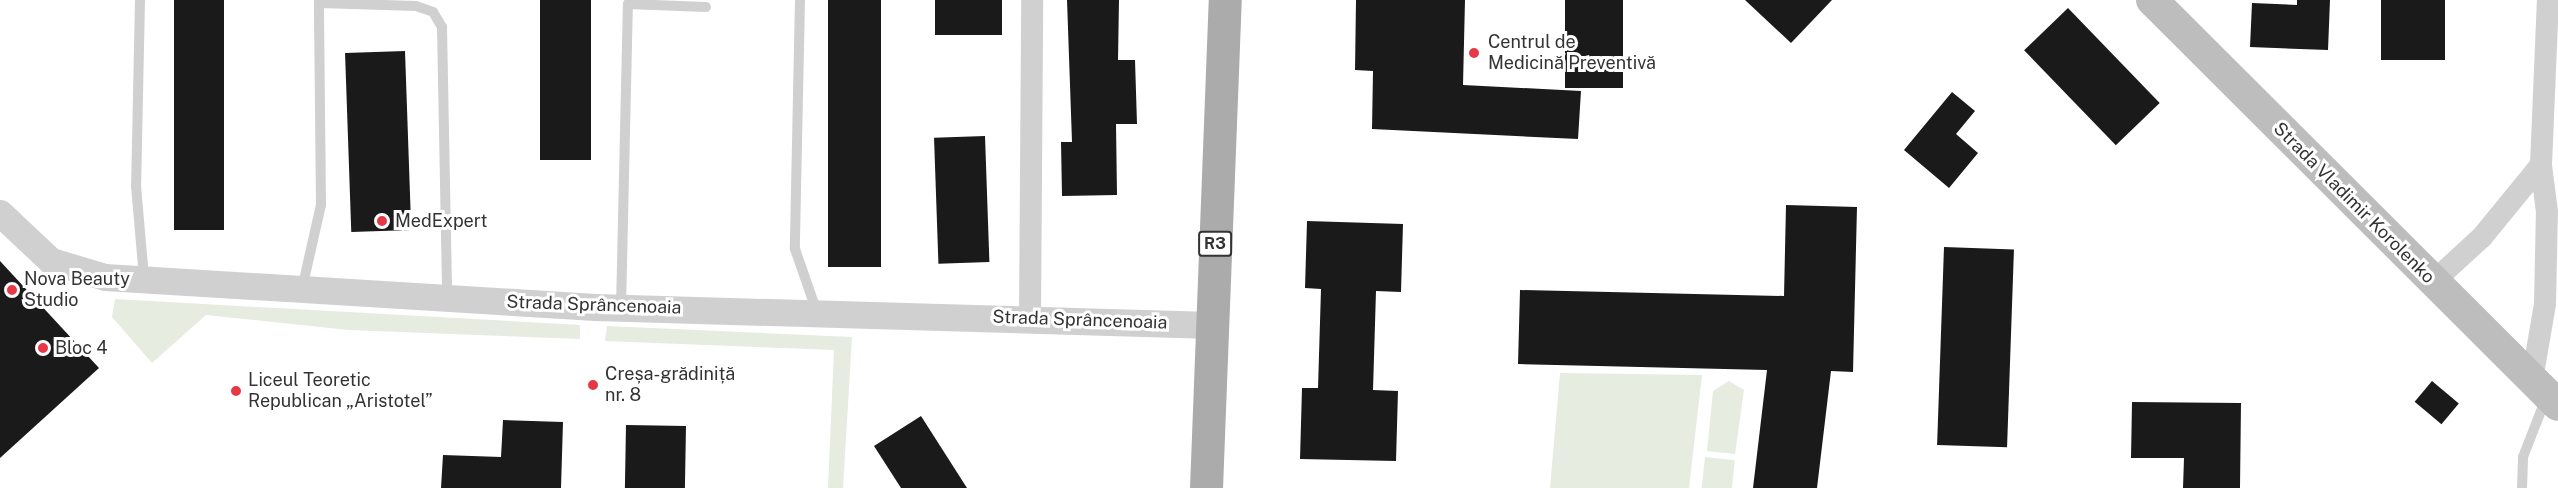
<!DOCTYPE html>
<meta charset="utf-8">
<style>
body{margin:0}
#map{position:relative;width:2558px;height:488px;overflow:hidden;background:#fff;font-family:"Public Sans",sans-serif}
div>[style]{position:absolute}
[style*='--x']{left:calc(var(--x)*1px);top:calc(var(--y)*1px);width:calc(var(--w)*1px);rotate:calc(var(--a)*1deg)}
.green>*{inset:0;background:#e6ecdf;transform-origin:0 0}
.building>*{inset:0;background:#1a1a1a;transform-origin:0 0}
.service>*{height:10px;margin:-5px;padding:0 5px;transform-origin:5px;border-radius:5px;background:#d0d0d0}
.minor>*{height:22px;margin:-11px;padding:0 11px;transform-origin:11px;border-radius:11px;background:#d0d0d0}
.tertiary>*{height:27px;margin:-13.5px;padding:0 13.5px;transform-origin:13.5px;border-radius:13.5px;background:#d0d0d0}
.secondary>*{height:32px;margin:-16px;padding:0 16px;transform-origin:16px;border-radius:16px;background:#bdbdbd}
.primary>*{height:33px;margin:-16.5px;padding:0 16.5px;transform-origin:16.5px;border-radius:16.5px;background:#ababab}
.dots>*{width:16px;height:16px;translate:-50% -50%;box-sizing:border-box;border:3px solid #fff;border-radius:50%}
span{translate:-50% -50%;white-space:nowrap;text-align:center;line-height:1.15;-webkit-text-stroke:6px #fff;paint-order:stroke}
.shield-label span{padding:2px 4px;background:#fff;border:2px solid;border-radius:4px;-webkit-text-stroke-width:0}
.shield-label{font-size:16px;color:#333;font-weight:700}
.poi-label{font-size:18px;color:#333}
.left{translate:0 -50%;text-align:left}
.street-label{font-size:18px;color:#333}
</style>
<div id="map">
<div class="green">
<div style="clip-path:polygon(115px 299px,580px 325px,580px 339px,349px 330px,206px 315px,152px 363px,112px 317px)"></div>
<div style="clip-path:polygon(607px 326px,852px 337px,843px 488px,828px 488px,834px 350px,605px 341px)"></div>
<div style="clip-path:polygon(1560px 373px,1702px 375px,1689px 488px,1550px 488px)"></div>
<div style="clip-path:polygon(1729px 381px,1744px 390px,1735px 454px,1707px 451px,1713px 391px)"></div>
<div style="left:1705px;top:457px;width:30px;height:31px;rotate:6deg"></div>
</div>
<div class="building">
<div style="left:174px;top:0;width:50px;height:230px"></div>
<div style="left:540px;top:0;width:51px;height:160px"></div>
<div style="left:828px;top:0;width:53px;height:267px"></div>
<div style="left:935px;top:0;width:67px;height:35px"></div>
<div style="clip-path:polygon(1067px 0,1119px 0,1118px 60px,1135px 60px,1137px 124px,1116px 124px,1117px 195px,1062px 196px,1061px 142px,1072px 142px)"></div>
<div style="clip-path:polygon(1356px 0,1465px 0,1463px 85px,1581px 91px,1578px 139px,1372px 129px,1373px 71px,1355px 70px)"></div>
<div style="left:1565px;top:0;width:58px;height:88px"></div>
<div style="clip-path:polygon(1745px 0,1832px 0,1791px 43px)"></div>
<div style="clip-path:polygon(2297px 0,2330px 0,2328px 50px,2250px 47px,2252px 3px,2297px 5px)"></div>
<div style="left:2381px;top:0;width:64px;height:60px"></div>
<div style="left:2068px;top:8px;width:132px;height:61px;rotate:46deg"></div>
<div style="left:405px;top:51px;width:179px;height:60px;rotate:88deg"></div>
<div style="clip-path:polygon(1952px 92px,1975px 111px,1956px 134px,1978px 153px,1949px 188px,1904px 150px)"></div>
<div style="left:985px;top:136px;width:126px;height:51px;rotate:88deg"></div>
<div style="clip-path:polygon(1786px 205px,1857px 207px,1853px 372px,1831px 371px,1817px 488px,1753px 488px,1767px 370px,1518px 364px,1520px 290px,1784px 296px)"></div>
<div style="clip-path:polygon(1307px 221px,1403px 224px,1401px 292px,1376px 291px,1373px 390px,1398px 391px,1396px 461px,1300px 459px,1302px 388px,1318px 388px,1321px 289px,1305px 288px)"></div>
<div style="left:1944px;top:247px;width:70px;height:198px;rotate:2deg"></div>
<div style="clip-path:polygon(0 261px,99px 368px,0 458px)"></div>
<div style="left:2432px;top:381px;width:35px;height:27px;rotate:40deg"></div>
<div style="clip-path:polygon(2132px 402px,2241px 403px,2240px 488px,2183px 488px,2184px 458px,2131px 458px)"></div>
<div style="clip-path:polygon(921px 416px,967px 488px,901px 488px,874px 446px)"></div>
<div style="clip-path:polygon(503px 420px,563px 422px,561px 488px,441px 488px,443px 455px,501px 457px)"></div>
<div style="left:626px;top:425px;width:60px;height:63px;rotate:1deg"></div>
</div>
<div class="service">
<div style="--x:140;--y:0;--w:186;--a:91.2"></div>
<div style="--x:136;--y:186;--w:92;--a:85"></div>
<div style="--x:800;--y:0;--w:249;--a:91.2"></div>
<div style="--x:795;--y:249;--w:67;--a:70.8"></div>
<div style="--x:320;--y:3;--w:96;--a:1.8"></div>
<div style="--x:416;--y:6;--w:18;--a:19"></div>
<div style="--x:433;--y:12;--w:17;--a:59"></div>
<div style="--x:442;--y:27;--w:271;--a:88.9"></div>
<div style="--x:302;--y:289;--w:86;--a:-77.3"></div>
<div style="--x:321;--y:205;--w:205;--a:-90.6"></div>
<div style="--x:621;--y:308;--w:304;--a:-88.7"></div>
<div style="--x:628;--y:4;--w:78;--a:2.2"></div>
<div style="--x:2522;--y:488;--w:31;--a:-88"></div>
<div style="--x:2523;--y:457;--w:63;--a:-68.7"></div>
</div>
<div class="minor">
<div style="--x:2433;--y:282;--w:67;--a:-42.6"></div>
<div style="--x:2482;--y:237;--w:93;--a:-50.7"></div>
<div style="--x:1030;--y:318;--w:318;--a:-89.6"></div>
<div style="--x:2532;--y:380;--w:77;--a:-80.3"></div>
<div style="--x:2545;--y:304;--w:92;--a:-88.8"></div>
<div style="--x:2547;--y:212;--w:47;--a:-97.3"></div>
<div style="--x:2541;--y:165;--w:165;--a:-87.6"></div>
</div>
<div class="tertiary">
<div style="--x:0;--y:213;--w:70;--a:43.3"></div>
<div style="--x:51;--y:261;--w:56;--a:16.5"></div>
<div style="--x:105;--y:277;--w:491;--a:3.5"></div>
<div style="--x:595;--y:307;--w:617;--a:1.67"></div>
</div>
<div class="secondary">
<div style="--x:2152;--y:0;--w:573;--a:44.93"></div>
</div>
<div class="primary">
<div style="--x:1206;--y:488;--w:488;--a:-87.8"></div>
</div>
<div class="dots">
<div style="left:1474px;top:53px;background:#e63946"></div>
<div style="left:382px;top:221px;background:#e63946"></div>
<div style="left:12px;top:290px;background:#e63946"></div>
<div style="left:43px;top:348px;background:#e63946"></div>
<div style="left:593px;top:385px;background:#e63946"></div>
<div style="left:236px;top:391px;background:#e63946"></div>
</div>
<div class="shield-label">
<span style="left:1215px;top:244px">R3</span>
</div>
<div class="poi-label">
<span class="left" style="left:1488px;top:53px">Centrul de<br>Medicină Preventivă</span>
<span class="left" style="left:395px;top:221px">MedExpert</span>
<span class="left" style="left:24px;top:290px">Nova Beauty<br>Studio</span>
<span class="left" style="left:55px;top:348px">Bloc 4</span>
<span class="left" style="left:605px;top:385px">Creșa-grădiniță<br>nr. 8</span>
<span class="left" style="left:248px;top:391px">Liceul Teoretic<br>Republican „Aristotel”</span>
</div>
<div class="street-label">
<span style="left:2354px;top:203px;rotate:45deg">Strada Vladimir Korolenko</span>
<span style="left:594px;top:305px;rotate:2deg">Strada Sprâncenoaia</span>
<span style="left:1080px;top:320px;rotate:2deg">Strada Sprâncenoaia</span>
</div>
</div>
